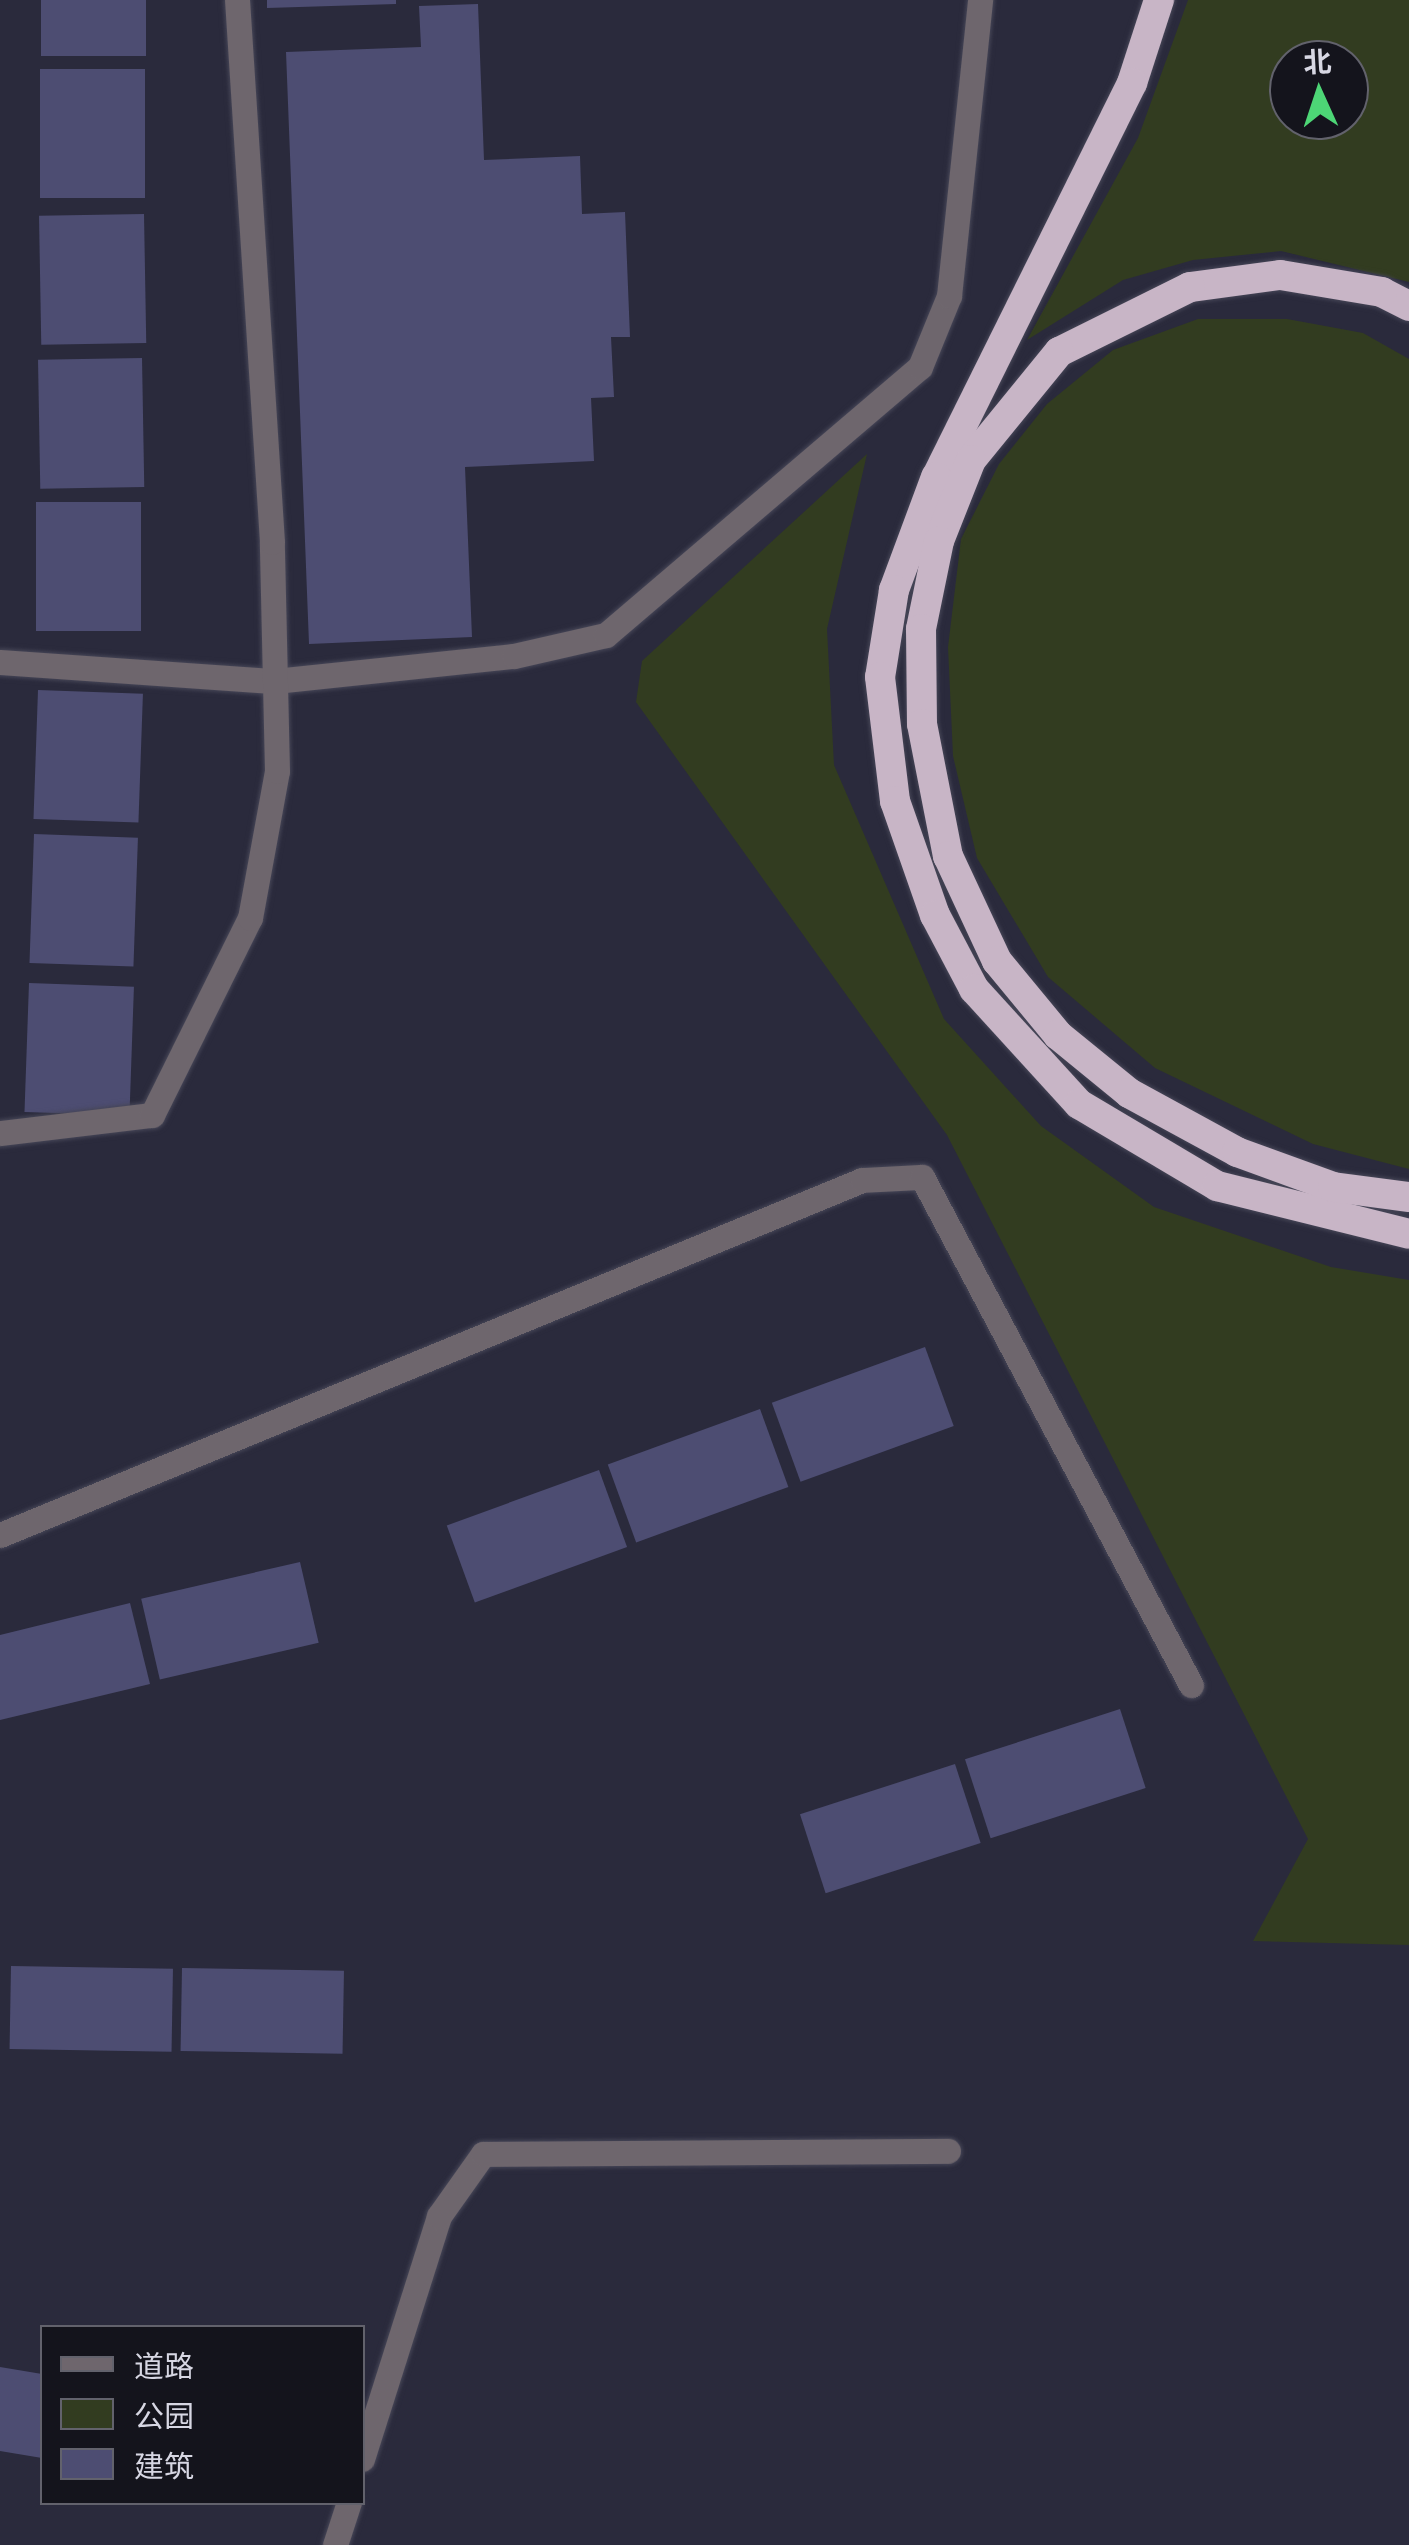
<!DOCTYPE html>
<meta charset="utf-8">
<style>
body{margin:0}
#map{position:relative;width:1409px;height:2545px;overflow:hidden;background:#2a2a3c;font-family:"Asap Condensed","Noto Sans SC",sans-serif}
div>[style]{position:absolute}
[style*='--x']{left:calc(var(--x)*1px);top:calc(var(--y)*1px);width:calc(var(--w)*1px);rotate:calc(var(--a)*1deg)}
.green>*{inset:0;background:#323c20}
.building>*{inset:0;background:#4d4d72;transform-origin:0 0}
.roads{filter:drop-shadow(0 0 2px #464657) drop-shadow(0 0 2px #464657)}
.minor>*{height:25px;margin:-12.5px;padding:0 12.5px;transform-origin:12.5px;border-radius:12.5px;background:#6e666d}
.highway>*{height:30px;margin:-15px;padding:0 15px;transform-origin:15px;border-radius:15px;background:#c8b5c6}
span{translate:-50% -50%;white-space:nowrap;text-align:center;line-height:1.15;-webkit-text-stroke:8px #14141c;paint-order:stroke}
.legend{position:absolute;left:40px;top:2325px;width:325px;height:180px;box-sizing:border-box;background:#14141c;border:2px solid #62626c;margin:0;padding:12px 18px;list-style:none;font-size:30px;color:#d7d7e3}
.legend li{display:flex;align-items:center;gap:20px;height:50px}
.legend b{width:50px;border:2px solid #62626c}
.north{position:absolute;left:1269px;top:40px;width:100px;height:100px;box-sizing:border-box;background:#14141c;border:2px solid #62626c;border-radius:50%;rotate:357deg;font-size:28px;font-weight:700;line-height:40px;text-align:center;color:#d7d7e3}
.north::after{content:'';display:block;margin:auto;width:35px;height:45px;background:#4dd676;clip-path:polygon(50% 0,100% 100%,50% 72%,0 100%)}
</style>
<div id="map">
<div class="green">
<div style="clip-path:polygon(evenodd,1188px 0,1409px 0,1409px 282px,1281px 251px,1193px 260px,1123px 280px,1027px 340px,1138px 138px,1188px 0,1289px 60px,1349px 60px,1349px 120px,1289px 120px,1289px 60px)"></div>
<div style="clip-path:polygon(1198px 319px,1287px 319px,1363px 333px,1409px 359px,1409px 1169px,1313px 1144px,1155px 1068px,1048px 977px,977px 858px,953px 756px,948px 647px,961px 539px,999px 464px,1047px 404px,1113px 350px)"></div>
<div style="clip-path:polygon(867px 454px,827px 629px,834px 765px,944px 1019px,1041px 1126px,1154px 1207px,1331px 1267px,1409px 1280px,1409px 1945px,1253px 1941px,1308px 1839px,947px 1135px,636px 702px,642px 661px)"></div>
</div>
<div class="building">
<div style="left:41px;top:0;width:105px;height:56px"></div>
<div style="clip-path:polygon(267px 0,396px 0,396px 4px,267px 8px)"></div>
<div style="clip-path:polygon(478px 4px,484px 160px,580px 156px,582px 214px,625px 212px,630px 337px,611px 337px,614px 397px,591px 398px,594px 461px,465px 467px,472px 637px,309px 644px,286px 52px,421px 47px,419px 6px)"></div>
<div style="left:145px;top:69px;width:129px;height:105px;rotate:90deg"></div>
<div style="left:144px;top:214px;width:129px;height:105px;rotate:89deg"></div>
<div style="left:142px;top:358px;width:129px;height:104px;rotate:89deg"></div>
<div style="left:141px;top:502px;width:129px;height:105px;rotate:90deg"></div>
<div style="left:38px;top:690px;width:105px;height:129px;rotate:2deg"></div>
<div style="left:34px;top:834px;width:104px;height:129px;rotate:2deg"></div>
<div style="left:29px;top:983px;width:105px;height:129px;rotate:2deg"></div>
<div style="left:925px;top:1347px;width:84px;height:163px;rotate:70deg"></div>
<div style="left:760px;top:1409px;width:83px;height:162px;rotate:70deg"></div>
<div style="left:599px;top:1470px;width:82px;height:162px;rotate:70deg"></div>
<div style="left:300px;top:1562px;width:83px;height:163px;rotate:77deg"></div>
<div style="clip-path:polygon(130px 1603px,150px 1684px,0 1720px,0 1635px)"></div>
<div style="left:1120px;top:1709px;width:83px;height:163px;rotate:72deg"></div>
<div style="left:955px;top:1764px;width:83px;height:163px;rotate:72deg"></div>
<div style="left:11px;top:1966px;width:162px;height:83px;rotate:1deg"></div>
<div style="left:182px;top:1968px;width:162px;height:83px;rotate:1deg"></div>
<div style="clip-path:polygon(0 2367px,42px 2374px,42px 2458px,0 2451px)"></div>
</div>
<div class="roads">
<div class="minor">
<div style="--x:0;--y:662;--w:276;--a:4"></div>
<div style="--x:275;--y:681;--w:240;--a:-6"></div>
<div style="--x:514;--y:656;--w:94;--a:-12.9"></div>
<div style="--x:606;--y:635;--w:413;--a:-40.5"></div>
<div style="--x:920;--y:367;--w:77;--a:-67.8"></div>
<div style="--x:949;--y:296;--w:298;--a:-84"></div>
<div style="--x:0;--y:1133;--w:153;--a:-6.8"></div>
<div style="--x:152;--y:1115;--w:220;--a:-63.6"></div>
<div style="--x:250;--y:918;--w:149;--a:-79.6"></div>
<div style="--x:277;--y:771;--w:229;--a:-91.3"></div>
<div style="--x:272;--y:542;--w:543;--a:-93.69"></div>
<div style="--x:0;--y:1535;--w:932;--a:-22.38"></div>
<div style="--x:862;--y:1180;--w:60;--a:-2.9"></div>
<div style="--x:922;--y:1177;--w:575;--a:62.1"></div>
<div style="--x:362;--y:2459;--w:255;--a:-72.4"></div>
<div style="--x:439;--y:2216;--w:76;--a:-54.6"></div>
<div style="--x:483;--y:2154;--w:465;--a:-0.4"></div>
<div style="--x:335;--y:2545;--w:45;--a:-72"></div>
</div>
<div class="highway">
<div style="--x:1159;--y:0;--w:87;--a:108"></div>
<div style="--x:1132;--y:83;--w:440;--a:116.4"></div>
<div style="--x:936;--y:477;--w:121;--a:110.4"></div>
<div style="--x:894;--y:590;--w:88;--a:99.1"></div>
<div style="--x:880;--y:677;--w:125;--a:83.1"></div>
<div style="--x:895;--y:801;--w:121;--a:70.7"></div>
<div style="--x:935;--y:915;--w:84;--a:62.2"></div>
<div style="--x:974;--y:989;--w:156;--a:47.6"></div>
<div style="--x:1079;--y:1104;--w:161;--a:30.7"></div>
<div style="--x:1217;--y:1186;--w:198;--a:14"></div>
<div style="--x:1409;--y:306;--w:30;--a:-153"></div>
<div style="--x:1382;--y:292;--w:103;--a:-170.5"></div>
<div style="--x:1280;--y:275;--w:91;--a:172.4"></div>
<div style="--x:1190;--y:287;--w:146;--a:153.6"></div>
<div style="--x:1059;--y:352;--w:139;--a:129.2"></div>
<div style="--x:971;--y:460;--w:87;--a:111.6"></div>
<div style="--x:939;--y:541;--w:90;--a:101.6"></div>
<div style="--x:921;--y:629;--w:95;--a:89.4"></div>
<div style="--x:922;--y:724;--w:135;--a:78.9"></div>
<div style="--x:948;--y:856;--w:116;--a:65"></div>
<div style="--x:997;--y:961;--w:96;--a:50.5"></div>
<div style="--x:1058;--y:1035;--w:92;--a:39.2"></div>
<div style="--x:1129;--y:1093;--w:123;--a:28.6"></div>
<div style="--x:1237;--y:1152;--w:102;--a:20"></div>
<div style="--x:1333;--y:1187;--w:77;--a:7.5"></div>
</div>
</div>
<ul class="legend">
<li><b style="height:12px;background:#6e666d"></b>道路</li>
<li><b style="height:28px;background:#323c20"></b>公园</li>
<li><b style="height:28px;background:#4d4d72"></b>建筑</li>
</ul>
<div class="north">北</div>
</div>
